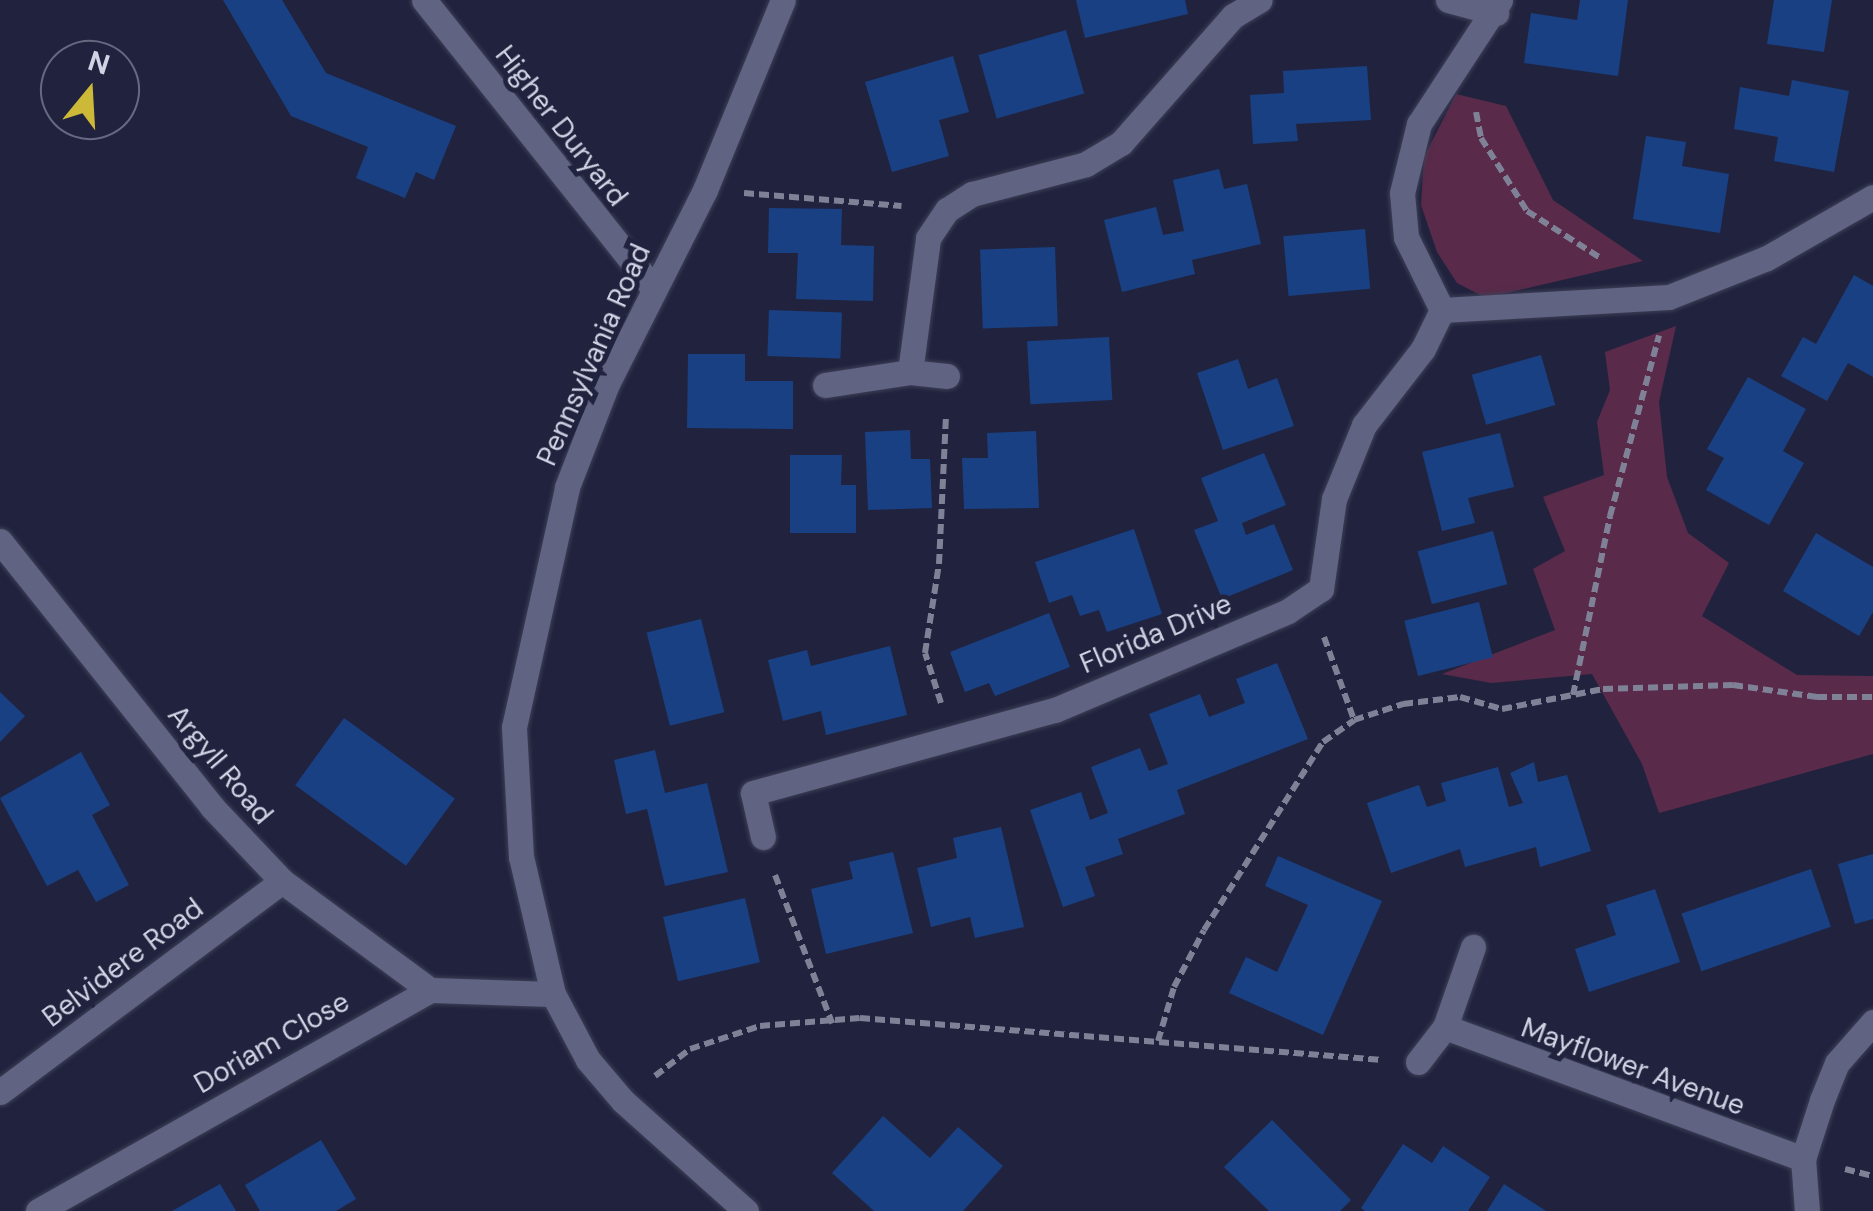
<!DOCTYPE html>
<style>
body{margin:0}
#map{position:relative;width:1873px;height:1211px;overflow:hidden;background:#21233e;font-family:"DM Sans",sans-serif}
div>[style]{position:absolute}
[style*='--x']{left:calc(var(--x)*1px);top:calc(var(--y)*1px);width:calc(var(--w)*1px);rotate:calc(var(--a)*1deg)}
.green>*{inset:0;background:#592a4a}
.building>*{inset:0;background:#194083;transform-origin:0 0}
.path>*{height:6px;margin-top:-3px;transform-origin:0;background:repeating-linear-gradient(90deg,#7f8197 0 10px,transparent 0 15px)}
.roads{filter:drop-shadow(0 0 2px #3e3f56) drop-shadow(0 0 2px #3e3f56)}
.minor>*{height:25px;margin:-12.5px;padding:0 12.5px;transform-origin:12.5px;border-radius:12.5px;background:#606382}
span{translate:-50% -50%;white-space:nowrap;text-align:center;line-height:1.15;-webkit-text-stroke:10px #21233e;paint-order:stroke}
.street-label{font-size:28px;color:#d1d3e5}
.north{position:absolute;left:40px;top:40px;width:100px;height:100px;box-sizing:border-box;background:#21233e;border:2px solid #676981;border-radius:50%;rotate:18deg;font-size:28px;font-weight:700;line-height:40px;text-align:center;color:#d1d3e5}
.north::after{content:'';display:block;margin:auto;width:35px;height:45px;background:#ccb938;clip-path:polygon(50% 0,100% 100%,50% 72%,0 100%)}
</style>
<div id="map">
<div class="green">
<div style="clip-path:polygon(1456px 94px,1506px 106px,1553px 200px,1643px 261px,1486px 298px,1457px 283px,1437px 252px,1421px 205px,1424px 157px)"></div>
<div style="clip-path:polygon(1676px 326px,1659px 402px,1667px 477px,1688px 533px,1729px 563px,1702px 616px,1797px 675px,1873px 676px,1873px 754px,1659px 813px,1642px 764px,1592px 674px,1491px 683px,1442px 674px,1555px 630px,1533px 569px,1565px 551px,1543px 497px,1604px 475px,1597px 422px,1610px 390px,1605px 352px)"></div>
</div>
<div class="building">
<div style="clip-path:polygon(223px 0,282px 0,326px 73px,456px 126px,434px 180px,416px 172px,405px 198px,356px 178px,368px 147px,291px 116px)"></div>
<div style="clip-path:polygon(1076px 0,1185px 0,1188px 14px,1085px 38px)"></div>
<div style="clip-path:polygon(1580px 0,1628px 0,1618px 76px,1524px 63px,1531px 13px,1577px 20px)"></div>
<div style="clip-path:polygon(1774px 0,1832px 0,1824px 52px,1767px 44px)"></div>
<div style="left:1066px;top:30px;width:66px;height:91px;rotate:74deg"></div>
<div style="clip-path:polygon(953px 56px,969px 112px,939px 120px,949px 156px,892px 172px,865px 82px)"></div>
<div style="clip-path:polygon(1367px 66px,1371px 120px,1296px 124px,1298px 141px,1253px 144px,1250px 95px,1284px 93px,1283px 71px)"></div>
<div style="clip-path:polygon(1792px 80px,1849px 91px,1834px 172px,1774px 161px,1778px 137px,1734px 129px,1740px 87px,1789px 96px)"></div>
<div style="clip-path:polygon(1646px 136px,1686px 142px,1682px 166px,1729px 174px,1720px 233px,1633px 219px)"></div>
<div style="clip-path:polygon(1219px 169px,1224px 189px,1247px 184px,1261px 244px,1192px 260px,1195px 274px,1122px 292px,1104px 220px,1156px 207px,1163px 235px,1184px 231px,1173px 180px)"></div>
<div style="clip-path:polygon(769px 208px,842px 209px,841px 245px,874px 246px,873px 301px,796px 299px,798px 253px,768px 253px)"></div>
<div style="left:1365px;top:229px;width:60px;height:82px;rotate:85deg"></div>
<div style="left:1055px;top:247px;width:79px;height:75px;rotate:88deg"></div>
<div style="clip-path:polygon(1854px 275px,1873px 286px,1873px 377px,1848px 363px,1827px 401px,1781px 376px,1803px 337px,1816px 344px)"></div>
<div style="left:769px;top:310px;width:73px;height:46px;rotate:2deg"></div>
<div style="left:1109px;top:337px;width:63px;height:82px;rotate:87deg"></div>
<div style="clip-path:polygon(688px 354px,745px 354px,745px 381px,793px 381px,793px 429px,687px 428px)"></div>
<div style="left:1541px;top:355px;width:52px;height:72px;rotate:74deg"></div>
<div style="clip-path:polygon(1238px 359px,1248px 389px,1277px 378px,1294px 426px,1223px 450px,1197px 373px)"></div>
<div style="clip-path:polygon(1748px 377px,1806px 409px,1783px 451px,1804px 463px,1769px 525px,1706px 490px,1724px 458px,1707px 449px)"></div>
<div style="clip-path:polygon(910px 430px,911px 459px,930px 459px,932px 508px,868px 510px,865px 432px)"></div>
<div style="clip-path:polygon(1036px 431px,1039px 508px,964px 509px,962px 458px,988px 458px,987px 433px)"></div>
<div style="clip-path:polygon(1500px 433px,1514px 487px,1468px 498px,1475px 523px,1442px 531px,1422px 452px)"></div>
<div style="clip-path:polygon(1264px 453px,1286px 505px,1242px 523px,1246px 535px,1274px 524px,1293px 570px,1222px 599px,1194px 530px,1218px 521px,1201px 478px)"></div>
<div style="clip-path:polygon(790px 455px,842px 455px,841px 485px,856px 485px,856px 533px,790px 533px)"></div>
<div style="clip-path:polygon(1134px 529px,1162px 614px,1107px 632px,1099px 610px,1080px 616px,1072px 595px,1049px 603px,1035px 562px)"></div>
<div style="left:1493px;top:531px;width:55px;height:78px;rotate:75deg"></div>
<div style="clip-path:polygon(1816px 533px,1873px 567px,1873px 612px,1859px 636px,1783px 591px)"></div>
<div style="left:1479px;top:602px;width:57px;height:77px;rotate:76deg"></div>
<div style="clip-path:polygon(1049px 613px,1070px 667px,995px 696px,989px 683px,965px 692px,950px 652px)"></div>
<div style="left:701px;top:619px;width:96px;height:56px;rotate:76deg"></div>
<div style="clip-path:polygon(890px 646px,907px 715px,826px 735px,821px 711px,783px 721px,768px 660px,807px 650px,811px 666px)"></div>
<div style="clip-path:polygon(1277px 663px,1308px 739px,1177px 790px,1185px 814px,1118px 839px,1123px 854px,1085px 867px,1095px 896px,1063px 907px,1030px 810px,1081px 792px,1090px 820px,1108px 813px,1091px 767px,1140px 748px,1149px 771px,1168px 764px,1149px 714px,1200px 694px,1209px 717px,1245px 703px,1236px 679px)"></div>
<div style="clip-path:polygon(0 692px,25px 716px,0 742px)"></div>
<div style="left:344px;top:718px;width:137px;height:83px;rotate:36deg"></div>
<div style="clip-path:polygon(655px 750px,665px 793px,707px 783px,728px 872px,665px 886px,647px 809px,626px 814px,614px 760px)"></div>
<div style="clip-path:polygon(81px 752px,110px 805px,92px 815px,129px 885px,96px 902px,78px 870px,47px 886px,0 798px)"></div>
<div style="clip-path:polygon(1534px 762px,1538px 782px,1567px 775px,1591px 851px,1540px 867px,1536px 847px,1465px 867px,1460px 849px,1391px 873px,1367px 803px,1419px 785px,1427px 807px,1446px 801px,1441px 783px,1498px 767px,1509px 807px,1523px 803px,1510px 773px)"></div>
<div style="clip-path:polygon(1001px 827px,1024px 927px,975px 938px,970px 917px,931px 927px,917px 868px,957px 858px,953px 838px)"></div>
<div style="clip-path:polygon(893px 852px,913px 933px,826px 954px,811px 889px,853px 879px,849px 862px)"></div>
<div style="clip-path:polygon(1873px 854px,1873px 919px,1855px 924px,1838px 864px)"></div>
<div style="clip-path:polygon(1278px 856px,1382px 901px,1323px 1035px,1229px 993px,1246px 957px,1277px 972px,1308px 905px,1265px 886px)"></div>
<div style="left:1811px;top:869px;width:61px;height:137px;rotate:71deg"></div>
<div style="clip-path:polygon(1655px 889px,1680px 962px,1589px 992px,1575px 949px,1616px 935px,1606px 905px)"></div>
<div style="left:745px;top:898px;width:66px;height:84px;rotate:77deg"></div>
<div style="clip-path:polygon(883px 1116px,930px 1158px,958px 1127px,1003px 1166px,963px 1211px,874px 1211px,832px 1173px)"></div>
<div style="clip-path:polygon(1272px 1120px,1351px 1200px,1340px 1211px,1269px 1211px,1224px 1167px)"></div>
<div style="clip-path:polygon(321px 1140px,356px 1199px,336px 1211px,260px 1211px,245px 1185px)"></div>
<div style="clip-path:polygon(1403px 1144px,1432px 1163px,1443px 1146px,1490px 1177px,1468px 1211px,1365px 1211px,1361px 1208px)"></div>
<div style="clip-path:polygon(220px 1184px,236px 1211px,172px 1211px)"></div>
<div style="clip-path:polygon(1504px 1184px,1546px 1211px,1487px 1211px)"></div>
</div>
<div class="path">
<div style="--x:1476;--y:112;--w:26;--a:79"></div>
<div style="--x:1481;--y:138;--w:86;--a:57.8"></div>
<div style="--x:1527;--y:211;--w:89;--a:32.6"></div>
<div style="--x:744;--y:193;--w:158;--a:4.7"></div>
<div style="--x:1324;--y:637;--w:88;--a:70.1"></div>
<div style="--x:1573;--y:695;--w:183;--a:-78.3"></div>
<div style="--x:1610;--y:516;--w:187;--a:-74.8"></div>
<div style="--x:941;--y:703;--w:52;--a:-107.7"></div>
<div style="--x:925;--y:653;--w:90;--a:-81.1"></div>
<div style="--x:939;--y:564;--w:149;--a:-87.3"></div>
<div style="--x:775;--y:875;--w:159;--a:68.9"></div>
<div style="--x:1158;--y:1041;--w:56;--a:-73.5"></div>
<div style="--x:1174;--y:987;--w:64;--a:-62.2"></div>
<div style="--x:1204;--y:930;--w:222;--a:-57.7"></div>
<div style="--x:1323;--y:742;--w:38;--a:-35"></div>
<div style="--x:1354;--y:720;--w:52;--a:-18.1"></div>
<div style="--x:1403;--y:704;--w:57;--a:-7"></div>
<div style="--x:1460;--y:697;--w:44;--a:15.9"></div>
<div style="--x:1502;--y:709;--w:103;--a:-11.2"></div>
<div style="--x:1603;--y:689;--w:130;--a:-1.8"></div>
<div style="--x:1733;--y:685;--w:85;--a:8.1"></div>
<div style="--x:1817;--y:697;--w:56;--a:0"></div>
<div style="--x:655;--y:1076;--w:44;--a:-37.6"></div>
<div style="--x:690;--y:1049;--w:74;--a:-18.2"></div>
<div style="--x:760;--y:1026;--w:100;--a:-4.6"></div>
<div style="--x:860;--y:1018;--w:524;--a:4.6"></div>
<div style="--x:1845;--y:1169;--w:29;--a:14"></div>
</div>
<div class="roads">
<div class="minor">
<div style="--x:424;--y:0;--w:368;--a:51.5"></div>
<div style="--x:1448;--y:0;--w:50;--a:15.2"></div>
<div style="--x:1442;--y:310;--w:227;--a:-3.3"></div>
<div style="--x:1669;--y:297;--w:105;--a:-21.7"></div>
<div style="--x:1767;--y:258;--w:122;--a:-29.9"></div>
<div style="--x:1442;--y:310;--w:81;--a:-116.3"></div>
<div style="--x:1406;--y:237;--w:44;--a:-95.2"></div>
<div style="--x:1402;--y:193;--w:71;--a:-76.2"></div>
<div style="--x:1419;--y:124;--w:148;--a:-56.8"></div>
<div style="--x:947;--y:376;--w:37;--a:-174"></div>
<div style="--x:910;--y:372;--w:135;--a:-82.3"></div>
<div style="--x:928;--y:238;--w:34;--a:-56"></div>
<div style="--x:947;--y:210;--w:30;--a:-33"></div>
<div style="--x:972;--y:194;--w:118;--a:-14.7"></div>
<div style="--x:1086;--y:164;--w:41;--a:-31"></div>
<div style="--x:1121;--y:143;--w:169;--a:-48.6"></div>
<div style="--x:1233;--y:16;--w:31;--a:-31"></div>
<div style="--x:825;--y:385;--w:86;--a:-8.7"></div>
<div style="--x:0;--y:541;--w:340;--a:51.4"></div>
<div style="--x:212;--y:807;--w:102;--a:46.6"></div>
<div style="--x:282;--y:881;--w:184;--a:36.4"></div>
<div style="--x:763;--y:837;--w:45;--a:-102.8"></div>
<div style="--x:753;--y:793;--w:313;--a:-15.4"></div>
<div style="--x:1055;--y:710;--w:253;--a:-23"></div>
<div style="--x:1288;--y:611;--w:40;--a:-34"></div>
<div style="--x:1321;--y:589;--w:91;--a:-81.8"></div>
<div style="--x:1334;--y:499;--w:80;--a:-67.9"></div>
<div style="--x:1364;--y:425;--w:96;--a:-52.2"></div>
<div style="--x:1423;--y:349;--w:43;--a:-64"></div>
<div style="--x:1445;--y:1027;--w:382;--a:20.2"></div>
<div style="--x:1418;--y:1062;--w:44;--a:-52.4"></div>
<div style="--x:1445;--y:1027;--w:85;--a:-70.7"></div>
<div style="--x:0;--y:1092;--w:352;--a:-36.8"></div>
<div style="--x:38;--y:1211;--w:450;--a:-29.4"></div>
<div style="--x:430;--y:990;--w:123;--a:1.9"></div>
<div style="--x:746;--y:1211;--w:165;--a:-138.2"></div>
<div style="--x:623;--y:1101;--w:54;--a:-130.5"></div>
<div style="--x:588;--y:1060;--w:75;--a:-117.9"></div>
<div style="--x:553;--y:994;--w:141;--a:-103.1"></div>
<div style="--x:521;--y:857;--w:130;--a:-93.1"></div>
<div style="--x:514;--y:727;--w:246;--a:-77.5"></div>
<div style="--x:567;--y:487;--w:110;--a:-68.8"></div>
<div style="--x:607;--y:384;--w:217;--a:-63.2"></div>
<div style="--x:705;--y:190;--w:205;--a:-67.7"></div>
<div style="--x:1807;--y:1211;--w:52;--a:-94.4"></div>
<div style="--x:1803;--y:1159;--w:62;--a:-72.1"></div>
<div style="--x:1822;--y:1100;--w:40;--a:-68"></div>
<div style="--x:1837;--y:1063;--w:55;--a:-48.7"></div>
</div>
</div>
<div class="street-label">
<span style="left:561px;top:126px;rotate:52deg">Higher Duryard</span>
<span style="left:594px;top:355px;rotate:-66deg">Pennsylvania Road</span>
<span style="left:1156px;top:634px;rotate:-23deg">Florida Drive</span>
<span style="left:220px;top:765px;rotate:50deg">Argyll Road</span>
<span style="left:123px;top:963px;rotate:-37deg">Belvidere Road</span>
<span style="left:272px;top:1043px;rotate:-30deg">Doriam Close</span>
<span style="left:1633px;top:1067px;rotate:20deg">Mayflower Avenue</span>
</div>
<div class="north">N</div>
</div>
